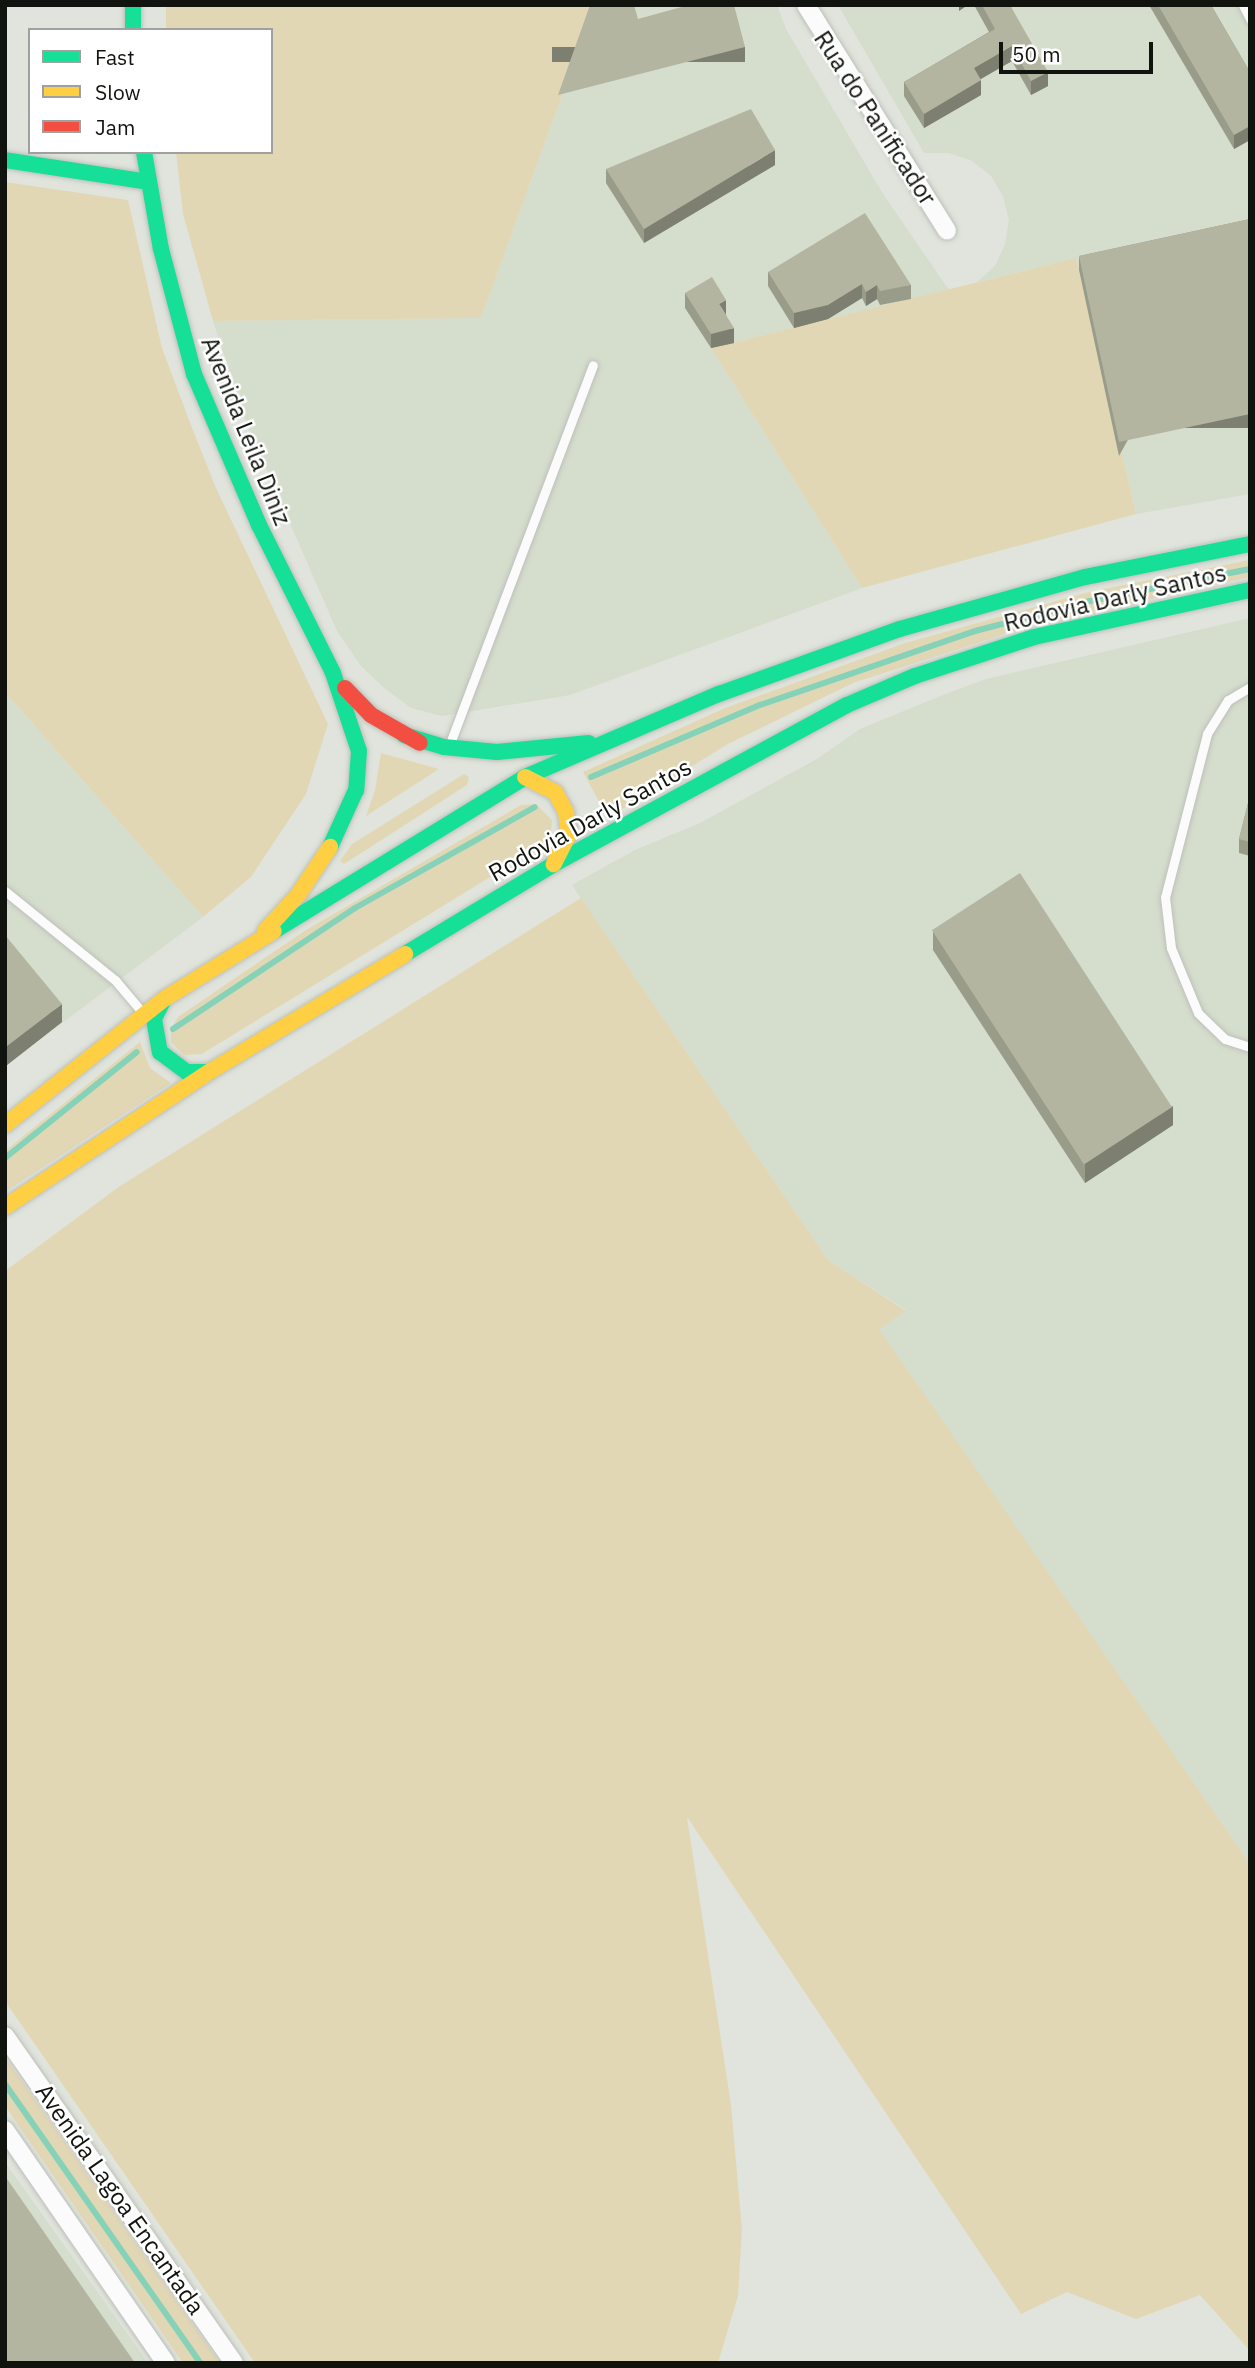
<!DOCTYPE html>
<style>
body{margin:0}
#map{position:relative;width:1255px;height:2368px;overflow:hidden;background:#e0e4dc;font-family:"IBM Plex Sans",sans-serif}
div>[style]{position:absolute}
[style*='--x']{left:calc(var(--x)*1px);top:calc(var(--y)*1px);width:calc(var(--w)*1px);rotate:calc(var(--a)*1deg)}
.built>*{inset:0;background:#d5ddcd}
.green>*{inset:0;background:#e2d7b5}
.stream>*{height:6px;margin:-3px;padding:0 3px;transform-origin:3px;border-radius:3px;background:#85d2b8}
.roads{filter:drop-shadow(0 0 2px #bdc0ba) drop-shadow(0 0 2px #bdc0ba)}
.lane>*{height:9px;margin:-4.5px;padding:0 4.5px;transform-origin:4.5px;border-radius:4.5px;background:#fafbfa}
.street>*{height:18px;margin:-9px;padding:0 9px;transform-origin:9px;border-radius:9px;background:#fafbfa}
.fast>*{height:16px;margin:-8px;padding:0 8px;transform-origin:8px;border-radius:8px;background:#16e098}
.slow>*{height:16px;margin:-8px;padding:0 8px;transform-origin:8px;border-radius:8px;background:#ffcf43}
.jam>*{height:16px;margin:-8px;padding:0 8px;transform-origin:8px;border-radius:8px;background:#f24e42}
.wall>*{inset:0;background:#9a9c8a}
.shaded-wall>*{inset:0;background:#7d7f70;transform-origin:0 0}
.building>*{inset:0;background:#b3b5a0;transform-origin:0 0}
span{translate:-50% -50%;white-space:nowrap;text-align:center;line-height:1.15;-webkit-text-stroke:5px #fff;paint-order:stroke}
.street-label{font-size:24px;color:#11140e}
.frame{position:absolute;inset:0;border:7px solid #11140e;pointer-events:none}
.legend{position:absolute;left:28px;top:28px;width:245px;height:126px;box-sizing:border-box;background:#fff;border:2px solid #a0a19f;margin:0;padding:9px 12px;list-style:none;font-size:21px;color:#11140e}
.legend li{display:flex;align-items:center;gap:14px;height:35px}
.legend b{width:35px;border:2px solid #a0a19f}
.scale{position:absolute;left:999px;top:42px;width:154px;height:32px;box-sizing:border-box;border:4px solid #11140e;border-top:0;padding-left:9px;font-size:21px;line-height:24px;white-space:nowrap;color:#11140e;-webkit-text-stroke:5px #fff;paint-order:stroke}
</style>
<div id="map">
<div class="built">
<div style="clip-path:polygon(595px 5px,777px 5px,786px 29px,883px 194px,949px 290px,711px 348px,862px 588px,570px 695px,442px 716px,411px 708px,383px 687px,361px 666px,337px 631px,247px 425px,213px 321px,481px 318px)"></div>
<div style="clip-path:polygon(838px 5px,1250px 5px,1250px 494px,1136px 514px,1076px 258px,977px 282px,995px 266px,1005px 244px,1009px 220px,1003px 196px,991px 176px,972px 161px,949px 153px,924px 153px)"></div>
<div style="clip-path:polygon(1250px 618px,1250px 1864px,878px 1329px,906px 1310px,828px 1260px,572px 885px,635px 850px,700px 823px,817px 759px,860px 729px,943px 695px,986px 679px)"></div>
<div style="clip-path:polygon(5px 692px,203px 917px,5px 1066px)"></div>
<div style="clip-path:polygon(5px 2162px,148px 2363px,5px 2363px)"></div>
</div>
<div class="green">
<div style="clip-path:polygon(166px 5px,595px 5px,481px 318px,213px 321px,183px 214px,176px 152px,271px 152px,271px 30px,166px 30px)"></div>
<div style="clip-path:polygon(5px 182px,128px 200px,162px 348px,189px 420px,216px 488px,328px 724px,306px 794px,251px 877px,203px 917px,5px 692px)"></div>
<div style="clip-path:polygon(1076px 258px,1136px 514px,862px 588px,711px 348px)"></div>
<div style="clip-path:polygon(1250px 560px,1250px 577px,1030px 626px,853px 683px,728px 744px,608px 818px,583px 772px,725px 708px,905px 643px,1089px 592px)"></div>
<div style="clip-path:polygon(381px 753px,439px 769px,366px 816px,375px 790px)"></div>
<div style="clip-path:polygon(464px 774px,469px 777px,467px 785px,344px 864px,340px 861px,352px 844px)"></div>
<div style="clip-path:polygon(536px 804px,552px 820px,551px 834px,542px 845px,202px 1054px,184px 1055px,171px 1042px,171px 1029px,178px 1017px,306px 930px,521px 805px)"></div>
<div style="clip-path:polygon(581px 898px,828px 1260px,906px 1311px,879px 1329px,1250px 1864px,1250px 2351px,1200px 2295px,1136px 2319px,1067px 2292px,1021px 2314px,687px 1817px,731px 2105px,742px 2230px,738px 2296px,718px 2363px,255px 2363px,5px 2001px,5px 1271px,120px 1186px)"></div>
<div style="clip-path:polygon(140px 1042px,150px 1068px,171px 1083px,5px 1192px,5px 1151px)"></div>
<div style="clip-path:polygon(5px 2057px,220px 2363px,183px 2363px,5px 2106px)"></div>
</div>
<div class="stream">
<div style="--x:591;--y:777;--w:184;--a:-23.1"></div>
<div style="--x:760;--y:705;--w:227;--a:-19"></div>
<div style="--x:975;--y:631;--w:119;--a:-14.6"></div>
<div style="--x:1090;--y:601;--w:163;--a:-11.3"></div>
<div style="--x:173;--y:1029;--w:219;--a:-33.6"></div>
<div style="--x:355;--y:908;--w:206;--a:-29.3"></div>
<div style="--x:5;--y:1158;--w:169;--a:-38.8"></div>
<div style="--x:5;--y:2084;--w:340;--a:55"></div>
</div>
<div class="roads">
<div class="lane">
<div style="--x:1243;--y:5;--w:16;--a:63"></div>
<div style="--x:1250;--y:687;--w:26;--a:149"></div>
<div style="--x:1228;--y:700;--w:40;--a:122"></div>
<div style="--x:1207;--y:734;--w:168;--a:104.4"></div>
<div style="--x:1165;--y:897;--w:51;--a:83.3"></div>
<div style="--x:1171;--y:948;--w:70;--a:67.4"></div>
<div style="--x:1198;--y:1013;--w:37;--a:44"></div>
<div style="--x:1225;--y:1039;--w:26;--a:18"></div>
<div style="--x:449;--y:746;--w:407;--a:-69.3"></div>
<div style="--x:5;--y:891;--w:141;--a:39"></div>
<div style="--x:115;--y:980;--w:43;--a:49.7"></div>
</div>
<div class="street">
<div style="--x:806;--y:5;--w:266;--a:58"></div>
<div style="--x:5;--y:2036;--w:399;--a:55"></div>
<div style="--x:5;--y:2130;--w:283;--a:55.4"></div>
</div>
<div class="fast">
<div style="--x:133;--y:5;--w:25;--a:90"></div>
<div style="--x:144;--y:152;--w:98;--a:80.1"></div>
<div style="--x:161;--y:249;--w:129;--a:75.2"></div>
<div style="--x:194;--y:374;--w:164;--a:66.7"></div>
<div style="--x:259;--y:525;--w:165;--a:63.4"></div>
<div style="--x:333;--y:673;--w:82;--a:71.6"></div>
<div style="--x:359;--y:751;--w:39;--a:94"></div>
<div style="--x:356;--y:790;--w:63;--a:114.5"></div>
<div style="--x:5;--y:160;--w:145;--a:8.7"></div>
<div style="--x:404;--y:735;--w:42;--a:16.7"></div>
<div style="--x:444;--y:747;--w:53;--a:5.4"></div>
<div style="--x:497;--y:752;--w:92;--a:-5.6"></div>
<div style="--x:274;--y:931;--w:294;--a:-31.5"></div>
<div style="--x:525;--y:777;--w:211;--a:-23.2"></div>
<div style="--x:719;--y:694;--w:192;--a:-19.8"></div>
<div style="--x:900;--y:629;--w:192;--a:-15.7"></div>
<div style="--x:1085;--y:577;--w:168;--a:-11.3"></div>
<div style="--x:405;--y:954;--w:174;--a:-31.1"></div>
<div style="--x:554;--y:864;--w:333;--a:-28.5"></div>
<div style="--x:847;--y:705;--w:74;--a:-23.1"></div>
<div style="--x:915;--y:676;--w:125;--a:-18.1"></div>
<div style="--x:1034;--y:637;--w:221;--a:-12.3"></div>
<div style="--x:164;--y:999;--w:22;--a:117"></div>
<div style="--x:154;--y:1019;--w:34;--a:80"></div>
<div style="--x:160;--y:1052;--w:34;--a:37"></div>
<div style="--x:187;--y:1072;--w:22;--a:0"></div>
</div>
<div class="slow">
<div style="--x:525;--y:777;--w:34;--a:27"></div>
<div style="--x:555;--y:792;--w:23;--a:61"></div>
<div style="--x:566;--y:812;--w:22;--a:82"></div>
<div style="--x:569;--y:834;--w:34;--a:117"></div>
<div style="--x:265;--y:931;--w:49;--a:-47.5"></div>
<div style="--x:298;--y:895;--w:58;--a:-56.3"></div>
<div style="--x:5;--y:1125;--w:203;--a:-38.4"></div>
<div style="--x:164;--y:999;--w:129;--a:-31.7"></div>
<div style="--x:5;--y:1207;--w:245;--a:-33.5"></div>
<div style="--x:209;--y:1072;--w:229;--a:-31"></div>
</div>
<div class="jam">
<div style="--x:345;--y:688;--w:37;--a:46"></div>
<div style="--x:371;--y:715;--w:56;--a:29.7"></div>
</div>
</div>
<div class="wall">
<div style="clip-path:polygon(974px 5px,1010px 5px,1048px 86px,1031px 95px,1012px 61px,980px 79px,981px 95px,924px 128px,904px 96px,904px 82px,989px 32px)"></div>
<div style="clip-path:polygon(1149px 5px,1211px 5px,1250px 72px,1250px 140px,1234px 149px)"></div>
<div style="clip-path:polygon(775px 165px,644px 243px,606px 183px,606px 169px)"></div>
<div style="clip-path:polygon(1250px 219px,1119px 456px,1079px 270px,1079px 256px)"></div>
<div style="clip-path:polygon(768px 272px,911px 285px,911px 299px,880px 305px,877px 299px,866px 306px,862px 298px,828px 319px,794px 328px,768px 286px)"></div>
<div style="clip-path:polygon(685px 293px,726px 315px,734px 343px,711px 348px,685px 308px)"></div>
<div style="clip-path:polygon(1250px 795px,1250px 856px,1239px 853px,1239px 839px)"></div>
<div style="clip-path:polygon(933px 931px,1173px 1125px,1085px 1183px,933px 950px)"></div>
<div style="clip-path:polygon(5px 935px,62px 1022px,7px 1065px,5px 1063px)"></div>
</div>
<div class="shaded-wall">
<div style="clip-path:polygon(959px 5px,968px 5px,959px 11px)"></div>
<div style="clip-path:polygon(1012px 46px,1012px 61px,974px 83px,974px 68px)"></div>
<div style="left:745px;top:47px;width:15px;height:193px;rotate:90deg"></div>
<div style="clip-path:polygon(1048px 72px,1048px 86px,1031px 95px,1031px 81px)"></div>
<div style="clip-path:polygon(981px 80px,981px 95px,924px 128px,924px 114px)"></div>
<div style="clip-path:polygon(1250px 126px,1250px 140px,1234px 149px,1234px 135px)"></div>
<div style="clip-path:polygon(775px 150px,775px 165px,644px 243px,644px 229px)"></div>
<div style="clip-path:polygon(862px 284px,862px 298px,828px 319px,794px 328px,794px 313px)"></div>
<div style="clip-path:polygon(877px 285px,877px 299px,866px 306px,866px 292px)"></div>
<div style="clip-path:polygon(726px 300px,726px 315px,719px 304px)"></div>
<div style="clip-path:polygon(734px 328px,734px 343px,711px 348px,711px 334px)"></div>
<div style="left:1250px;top:414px;width:14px;height:134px;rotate:90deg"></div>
<div style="clip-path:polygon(62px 1004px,62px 1022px,7px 1065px,7px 1046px)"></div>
<div style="clip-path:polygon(1173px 1106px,1173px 1125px,1085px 1183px,1085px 1164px)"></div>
</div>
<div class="building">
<div style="clip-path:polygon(590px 5px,634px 5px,638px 19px,689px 5px,734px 5px,745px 47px,558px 95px)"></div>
<div style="clip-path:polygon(982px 5px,1010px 5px,1048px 72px,1031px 81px,1012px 46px,974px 68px,981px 80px,924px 114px,904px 82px,995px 29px)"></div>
<div style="clip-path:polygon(1158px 5px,1211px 5px,1250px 72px,1250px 126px,1234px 135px)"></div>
<div style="clip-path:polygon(751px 109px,775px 150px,644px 229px,606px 169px)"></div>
<div style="clip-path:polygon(865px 213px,911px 285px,880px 291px,877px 285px,866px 292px,862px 284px,828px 305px,794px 313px,768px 272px)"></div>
<div style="clip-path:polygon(1250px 219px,1250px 414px,1119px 442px,1079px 256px)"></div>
<div style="clip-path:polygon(712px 277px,726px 300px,719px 304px,734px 328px,711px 334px,685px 293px)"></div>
<div style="clip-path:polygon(1250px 795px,1250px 842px,1239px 839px)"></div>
<div style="left:1020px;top:873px;width:279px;height:105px;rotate:57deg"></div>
<div style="clip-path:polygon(5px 935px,62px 1004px,7px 1046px,5px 1045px)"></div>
<div style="clip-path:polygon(5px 2176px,135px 2363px,5px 2363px)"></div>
</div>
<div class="street-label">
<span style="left:875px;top:118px;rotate:57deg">Rua do Panificador</span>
<span style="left:246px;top:431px;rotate:68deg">Avenida Leila Diniz</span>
<span style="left:1115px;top:598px;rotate:-13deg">Rodovia Darly Santos</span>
<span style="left:590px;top:820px;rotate:-29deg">Rodovia Darly Santos</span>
<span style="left:120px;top:2199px;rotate:55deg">Avenida Lagoa Encantada</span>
</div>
<div class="frame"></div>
<ul class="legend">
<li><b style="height:9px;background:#16e098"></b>Fast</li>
<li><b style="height:9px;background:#ffcf43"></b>Slow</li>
<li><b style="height:9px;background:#f24e42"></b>Jam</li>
</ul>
<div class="scale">50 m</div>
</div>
